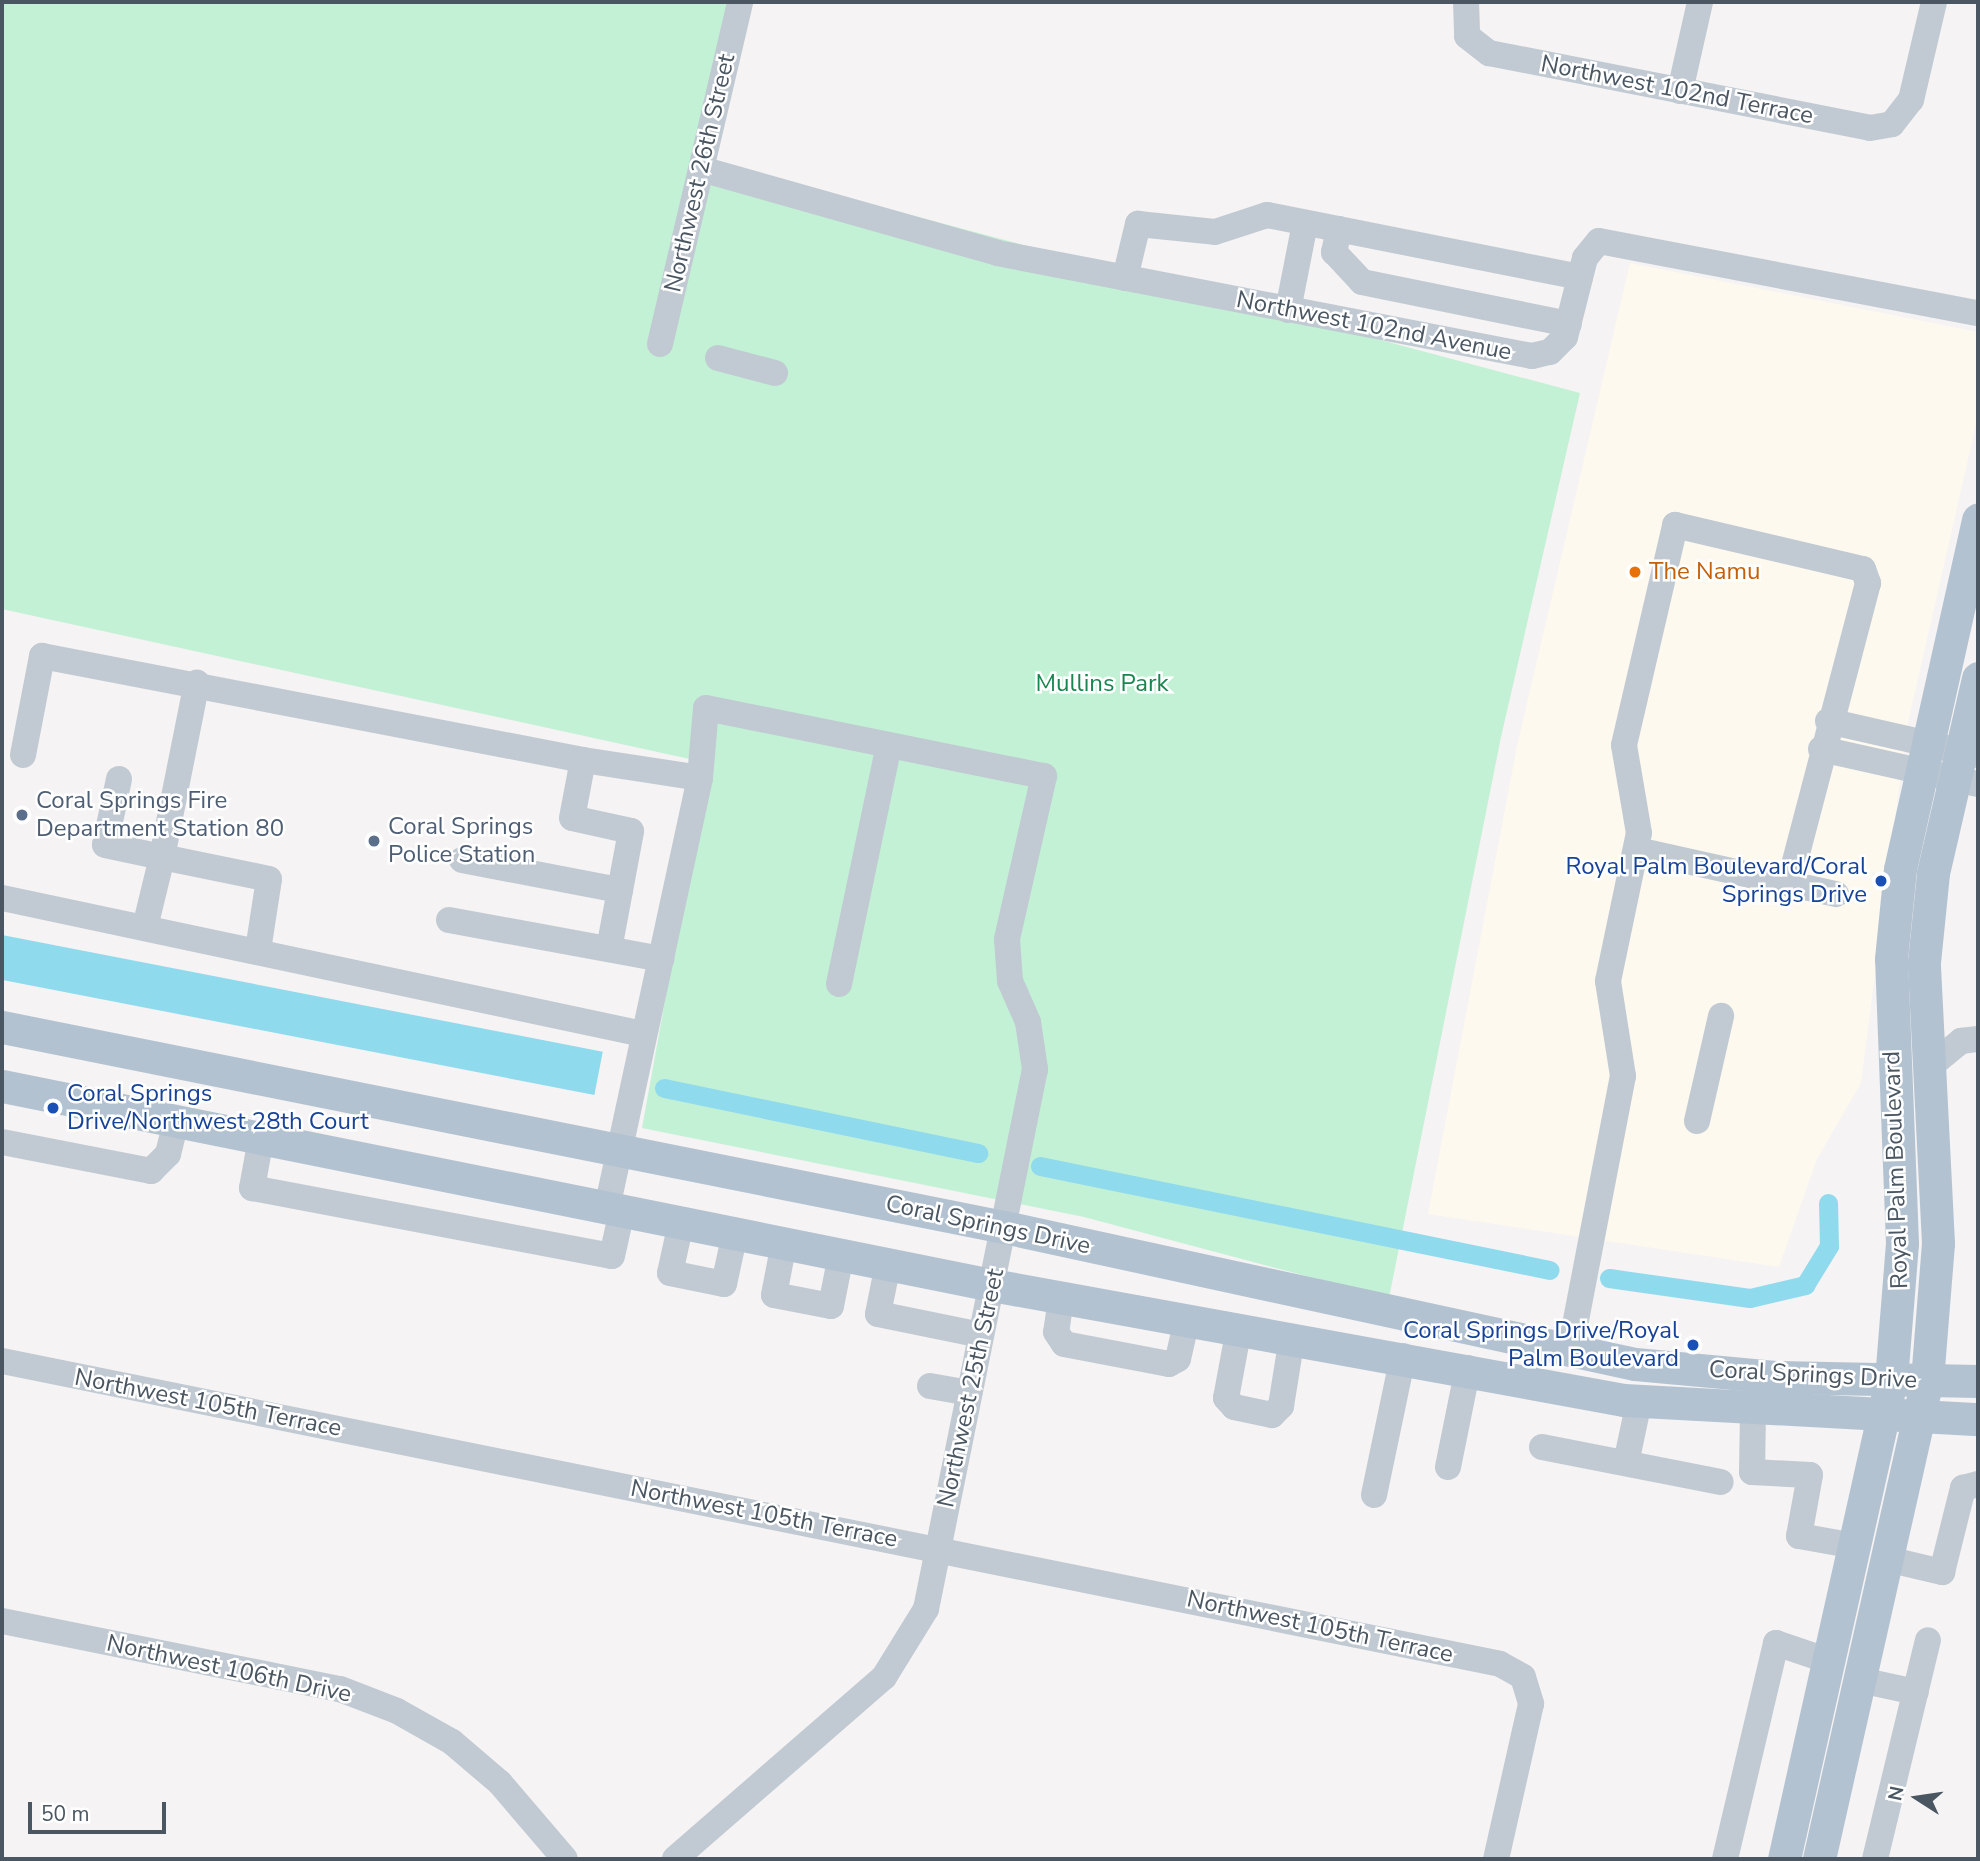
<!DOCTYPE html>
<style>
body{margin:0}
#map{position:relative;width:1980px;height:1861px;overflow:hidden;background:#f5f3f3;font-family:"Nunito Sans",sans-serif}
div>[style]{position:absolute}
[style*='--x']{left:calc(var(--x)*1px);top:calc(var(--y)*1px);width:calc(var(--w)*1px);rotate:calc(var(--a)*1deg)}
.commercial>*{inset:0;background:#fdf9ef}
.green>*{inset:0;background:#c3f1d5}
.water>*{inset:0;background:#90daee;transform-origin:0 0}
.canal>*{height:19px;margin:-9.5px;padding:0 9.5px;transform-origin:9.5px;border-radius:9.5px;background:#90daee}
.minor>*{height:26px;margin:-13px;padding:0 13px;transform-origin:13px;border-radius:13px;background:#c1cad2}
.major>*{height:33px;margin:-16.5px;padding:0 16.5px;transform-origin:16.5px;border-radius:16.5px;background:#b3c2d1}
.dots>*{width:19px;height:19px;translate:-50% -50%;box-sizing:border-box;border:4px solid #fff;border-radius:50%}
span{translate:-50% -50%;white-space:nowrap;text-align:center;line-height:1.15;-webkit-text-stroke:5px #fff;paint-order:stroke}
.street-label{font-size:24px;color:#4a5661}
.food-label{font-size:24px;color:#c56008}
.left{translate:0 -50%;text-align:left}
.park-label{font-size:24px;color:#17864f}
.service-label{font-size:24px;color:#4e5e75}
.transit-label{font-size:24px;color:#164399}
.right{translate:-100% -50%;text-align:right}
.frame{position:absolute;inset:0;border:4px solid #4a5661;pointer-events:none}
.north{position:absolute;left:1882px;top:1763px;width:70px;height:70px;-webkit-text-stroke:5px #fff;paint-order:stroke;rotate:282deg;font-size:19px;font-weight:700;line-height:28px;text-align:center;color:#4a5661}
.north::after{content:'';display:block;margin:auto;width:24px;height:32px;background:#4a5661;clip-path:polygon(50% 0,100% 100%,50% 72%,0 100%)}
.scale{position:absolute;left:28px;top:1802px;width:138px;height:32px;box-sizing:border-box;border:4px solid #4a5661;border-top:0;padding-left:9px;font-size:21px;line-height:24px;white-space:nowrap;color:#4a5661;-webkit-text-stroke:5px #fff;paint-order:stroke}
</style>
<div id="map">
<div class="commercial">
<div style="clip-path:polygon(1630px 263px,1978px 332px,1978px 416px,1907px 727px,1861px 1083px,1817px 1159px,1779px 1267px,1428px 1214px,1517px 746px)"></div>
</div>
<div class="green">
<div style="clip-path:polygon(2px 2px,748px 2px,711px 162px,1580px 393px,1501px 737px,1389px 1298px,1084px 1217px,642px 1128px,708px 763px,2px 609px)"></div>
</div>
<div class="water">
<div style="left:2px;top:935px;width:612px;height:44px;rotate:11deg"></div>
</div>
<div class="canal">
<div style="--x:664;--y:1088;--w:321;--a:11.7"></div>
<div style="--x:1040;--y:1166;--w:520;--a:11.53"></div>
<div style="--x:1609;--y:1278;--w:142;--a:8.1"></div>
<div style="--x:1750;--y:1298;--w:57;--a:-13.3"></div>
<div style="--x:1805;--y:1285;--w:46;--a:-58.4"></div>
<div style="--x:1829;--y:1246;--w:43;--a:-91.3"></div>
</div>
<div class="minor">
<div style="--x:1466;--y:2;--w:34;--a:88"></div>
<div style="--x:1467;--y:36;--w:28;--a:38"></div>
<div style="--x:1489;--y:53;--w:388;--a:11.1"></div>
<div style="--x:1870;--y:128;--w:22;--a:-10"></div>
<div style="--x:1892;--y:124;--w:31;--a:-52"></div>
<div style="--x:1911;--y:100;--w:101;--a:-76.8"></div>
<div style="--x:1680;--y:91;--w:91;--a:-77.3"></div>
<div style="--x:701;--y:169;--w:308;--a:15.8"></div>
<div style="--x:997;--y:253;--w:545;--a:10.9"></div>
<div style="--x:1532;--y:356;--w:18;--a:-13"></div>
<div style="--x:1550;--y:352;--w:21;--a:-45"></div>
<div style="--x:1565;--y:337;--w:81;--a:-75.8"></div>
<div style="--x:1585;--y:258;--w:22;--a:-51"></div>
<div style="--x:1599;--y:241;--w:386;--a:10.8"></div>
<div style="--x:1339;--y:229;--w:24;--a:102"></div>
<div style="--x:1334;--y:252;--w:41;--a:47"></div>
<div style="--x:1362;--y:282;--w:211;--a:11.5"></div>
<div style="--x:1125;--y:278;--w:56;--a:-76.5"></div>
<div style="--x:1138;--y:224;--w:77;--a:5.9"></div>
<div style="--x:1215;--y:232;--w:55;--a:-18.1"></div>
<div style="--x:1267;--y:215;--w:319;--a:11.2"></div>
<div style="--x:1288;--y:310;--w:89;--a:-78.9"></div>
<div style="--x:660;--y:344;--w:351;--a:-76.8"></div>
<div style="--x:718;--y:358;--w:59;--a:14.7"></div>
<div style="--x:1828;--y:721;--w:154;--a:12.8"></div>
<div style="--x:1821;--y:749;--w:161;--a:12.6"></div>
<div style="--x:23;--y:755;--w:101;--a:-79.1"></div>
<div style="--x:42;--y:656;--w:551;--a:10.88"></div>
<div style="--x:119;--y:779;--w:67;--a:102"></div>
<div style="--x:105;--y:845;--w:58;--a:11.9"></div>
<div style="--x:162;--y:857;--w:178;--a:-78.7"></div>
<div style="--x:1637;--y:850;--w:204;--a:12.5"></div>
<div style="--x:462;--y:860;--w:161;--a:10.8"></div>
<div style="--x:2;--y:898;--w:655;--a:11.98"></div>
<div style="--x:449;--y:920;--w:216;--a:10.4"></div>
<div style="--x:145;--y:927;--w:72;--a:-76.3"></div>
<div style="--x:162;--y:857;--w:109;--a:11.6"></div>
<div style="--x:269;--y:879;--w:72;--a:98.8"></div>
<div style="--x:609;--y:949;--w:120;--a:-79.4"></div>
<div style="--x:631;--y:831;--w:60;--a:-167.6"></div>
<div style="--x:572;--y:818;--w:59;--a:-79.3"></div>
<div style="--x:583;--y:760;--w:118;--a:8.7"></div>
<div style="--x:839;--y:984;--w:244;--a:-78.2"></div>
<div style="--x:1928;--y:1068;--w:43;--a:-39.3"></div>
<div style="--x:1961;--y:1041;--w:17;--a:-7"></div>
<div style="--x:1697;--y:1121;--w:108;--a:-77.1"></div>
<div style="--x:261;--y:1138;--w:51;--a:100.2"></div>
<div style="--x:252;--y:1188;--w:366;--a:10.7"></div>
<div style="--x:612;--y:1256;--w:46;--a:-77.5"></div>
<div style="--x:2;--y:1142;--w:152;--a:11"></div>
<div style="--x:151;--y:1171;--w:24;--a:-45"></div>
<div style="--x:168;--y:1154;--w:34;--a:-76"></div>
<div style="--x:607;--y:1208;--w:440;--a:-77.8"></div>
<div style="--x:700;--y:778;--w:70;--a:-85.1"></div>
<div style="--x:706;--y:708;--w:345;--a:11.4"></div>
<div style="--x:1044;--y:776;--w:167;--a:102.8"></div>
<div style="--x:1007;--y:939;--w:42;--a:85.9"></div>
<div style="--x:1010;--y:981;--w:45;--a:66.3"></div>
<div style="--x:1028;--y:1022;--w:48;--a:81.5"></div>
<div style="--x:1035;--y:1069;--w:551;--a:101.41"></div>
<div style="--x:926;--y:1609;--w:80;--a:121.7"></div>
<div style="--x:884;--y:1677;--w:277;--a:139"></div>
<div style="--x:681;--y:1223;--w:51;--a:102.4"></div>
<div style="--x:670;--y:1273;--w:55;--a:11.5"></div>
<div style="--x:724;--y:1284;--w:52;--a:-77.8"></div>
<div style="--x:784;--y:1243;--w:53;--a:100.9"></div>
<div style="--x:774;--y:1295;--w:58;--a:10.9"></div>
<div style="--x:831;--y:1306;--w:52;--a:-78.9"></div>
<div style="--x:888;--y:1264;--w:51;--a:101.3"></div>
<div style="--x:878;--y:1314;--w:105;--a:11.5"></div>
<div style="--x:1061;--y:1298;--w:34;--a:98"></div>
<div style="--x:1056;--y:1332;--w:14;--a:56"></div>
<div style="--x:1064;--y:1344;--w:107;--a:10.8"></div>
<div style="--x:1169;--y:1364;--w:10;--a:-29"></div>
<div style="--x:1178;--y:1359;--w:41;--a:-77.3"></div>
<div style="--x:1239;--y:1328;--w:71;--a:100.5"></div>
<div style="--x:1226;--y:1398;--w:12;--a:48"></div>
<div style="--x:1234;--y:1407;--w:39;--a:12"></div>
<div style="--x:1272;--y:1415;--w:13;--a:-45"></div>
<div style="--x:1281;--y:1406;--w:70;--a:-80.9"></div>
<div style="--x:1570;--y:1351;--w:280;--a:-79.1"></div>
<div style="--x:1623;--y:1076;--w:96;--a:-99"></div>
<div style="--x:1608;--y:981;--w:151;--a:-78.2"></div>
<div style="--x:1639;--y:833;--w:89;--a:-99.7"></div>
<div style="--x:1624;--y:745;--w:226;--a:-76.9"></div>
<div style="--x:1675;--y:525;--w:193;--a:13.2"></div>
<div style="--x:1863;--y:569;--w:15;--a:70"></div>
<div style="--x:1868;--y:583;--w:311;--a:104.7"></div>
<div style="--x:2;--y:1361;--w:1528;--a:11.43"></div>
<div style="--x:1500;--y:1664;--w:26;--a:29"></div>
<div style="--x:1523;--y:1677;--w:28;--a:73"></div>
<div style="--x:1531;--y:1704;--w:159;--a:102.7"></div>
<div style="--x:930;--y:1386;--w:40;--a:10"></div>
<div style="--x:1753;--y:1411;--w:61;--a:90.9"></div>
<div style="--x:1752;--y:1472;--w:58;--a:3"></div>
<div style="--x:1810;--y:1475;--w:62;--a:100.2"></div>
<div style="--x:1799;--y:1536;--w:57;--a:10.1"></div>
<div style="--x:1542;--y:1447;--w:182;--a:11.1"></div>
<div style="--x:1626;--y:1463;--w:62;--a:-78"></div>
<div style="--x:1448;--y:1467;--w:101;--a:-78.6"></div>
<div style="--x:1374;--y:1495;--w:142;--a:-78.2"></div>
<div style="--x:1887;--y:1559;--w:57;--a:13.3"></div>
<div style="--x:1942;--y:1572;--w:87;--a:-76"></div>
<div style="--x:1963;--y:1488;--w:16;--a:-15"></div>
<div style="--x:2;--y:1621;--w:345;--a:11.4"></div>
<div style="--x:340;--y:1689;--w:61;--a:21.1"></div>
<div style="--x:397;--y:1711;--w:63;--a:29.4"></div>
<div style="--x:452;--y:1742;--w:63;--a:40.5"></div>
<div style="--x:500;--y:1783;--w:100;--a:49.5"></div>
<div style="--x:1860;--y:1680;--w:57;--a:12.1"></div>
<div style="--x:1725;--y:1859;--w:222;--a:-76.7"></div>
<div style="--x:1776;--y:1643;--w:56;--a:18.8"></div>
<div style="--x:1875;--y:1859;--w:225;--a:-76.4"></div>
</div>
<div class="major">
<div style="--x:2;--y:1027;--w:1022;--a:11.29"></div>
<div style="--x:1004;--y:1227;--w:646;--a:12.25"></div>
<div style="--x:1635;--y:1364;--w:140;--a:5.3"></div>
<div style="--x:1774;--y:1377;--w:204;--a:1.1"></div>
<div style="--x:2;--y:1086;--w:1010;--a:11.37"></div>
<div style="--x:992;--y:1285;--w:642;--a:10.31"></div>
<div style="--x:1624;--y:1400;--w:355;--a:3.1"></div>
<div style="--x:1784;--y:1859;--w:491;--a:-77.4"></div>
<div style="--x:1891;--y:1380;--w:137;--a:-85.4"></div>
<div style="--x:1902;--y:1243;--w:284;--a:-92.2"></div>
<div style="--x:1891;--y:959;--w:90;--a:-84.3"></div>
<div style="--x:1900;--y:869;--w:358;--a:-77.4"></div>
<div style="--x:1819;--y:1859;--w:491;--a:-77.3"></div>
<div style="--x:1927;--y:1380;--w:137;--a:-85.4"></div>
<div style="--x:1938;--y:1243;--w:281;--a:-92.9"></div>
<div style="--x:1924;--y:962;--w:89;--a:-84.2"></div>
<div style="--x:1933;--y:873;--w:200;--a:-77"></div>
</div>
<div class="dots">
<div style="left:1635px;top:572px;background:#e8710a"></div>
<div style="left:22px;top:815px;background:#5c6f8a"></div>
<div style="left:374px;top:841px;background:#5c6f8a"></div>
<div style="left:1881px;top:881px;background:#1a4fb4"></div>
<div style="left:53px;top:1108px;background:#1a4fb4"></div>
<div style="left:1693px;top:1345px;background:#1a4fb4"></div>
</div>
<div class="street-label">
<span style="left:1677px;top:90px;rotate:11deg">Northwest 102nd Terrace</span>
<span style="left:700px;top:173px;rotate:-77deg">Northwest 26th Street</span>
<span style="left:1374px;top:326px;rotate:11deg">Northwest 102nd Avenue</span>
<span style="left:1896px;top:1170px;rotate:-92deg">Royal Palm Boulevard</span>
<span style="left:988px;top:1225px;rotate:12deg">Coral Springs Drive</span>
<span style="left:1813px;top:1375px;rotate:3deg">Coral Springs Drive</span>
<span style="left:971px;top:1388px;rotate:-78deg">Northwest 25th Street</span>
<span style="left:208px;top:1403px;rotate:11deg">Northwest 105th Terrace</span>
<span style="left:764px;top:1514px;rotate:11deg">Northwest 105th Terrace</span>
<span style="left:1320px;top:1627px;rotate:12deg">Northwest 105th Terrace</span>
<span style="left:229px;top:1669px;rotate:12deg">Northwest 106th Drive</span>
</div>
<div class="food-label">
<span class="left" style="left:1649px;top:572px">The Namu</span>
</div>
<div class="park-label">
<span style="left:1102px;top:684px">Mullins Park</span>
</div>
<div class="service-label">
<span class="left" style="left:36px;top:815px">Coral Springs Fire<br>Department Station 80</span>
<span class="left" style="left:388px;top:841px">Coral Springs<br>Police Station</span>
</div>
<div class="transit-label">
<span class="right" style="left:1867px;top:881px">Royal Palm Boulevard/Coral<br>Springs Drive</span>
<span class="left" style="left:67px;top:1108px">Coral Springs<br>Drive/Northwest 28th Court</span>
<span class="right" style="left:1679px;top:1345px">Coral Springs Drive/Royal<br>Palm Boulevard</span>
</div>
<div class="frame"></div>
<div class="north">N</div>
<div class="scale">50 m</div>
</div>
